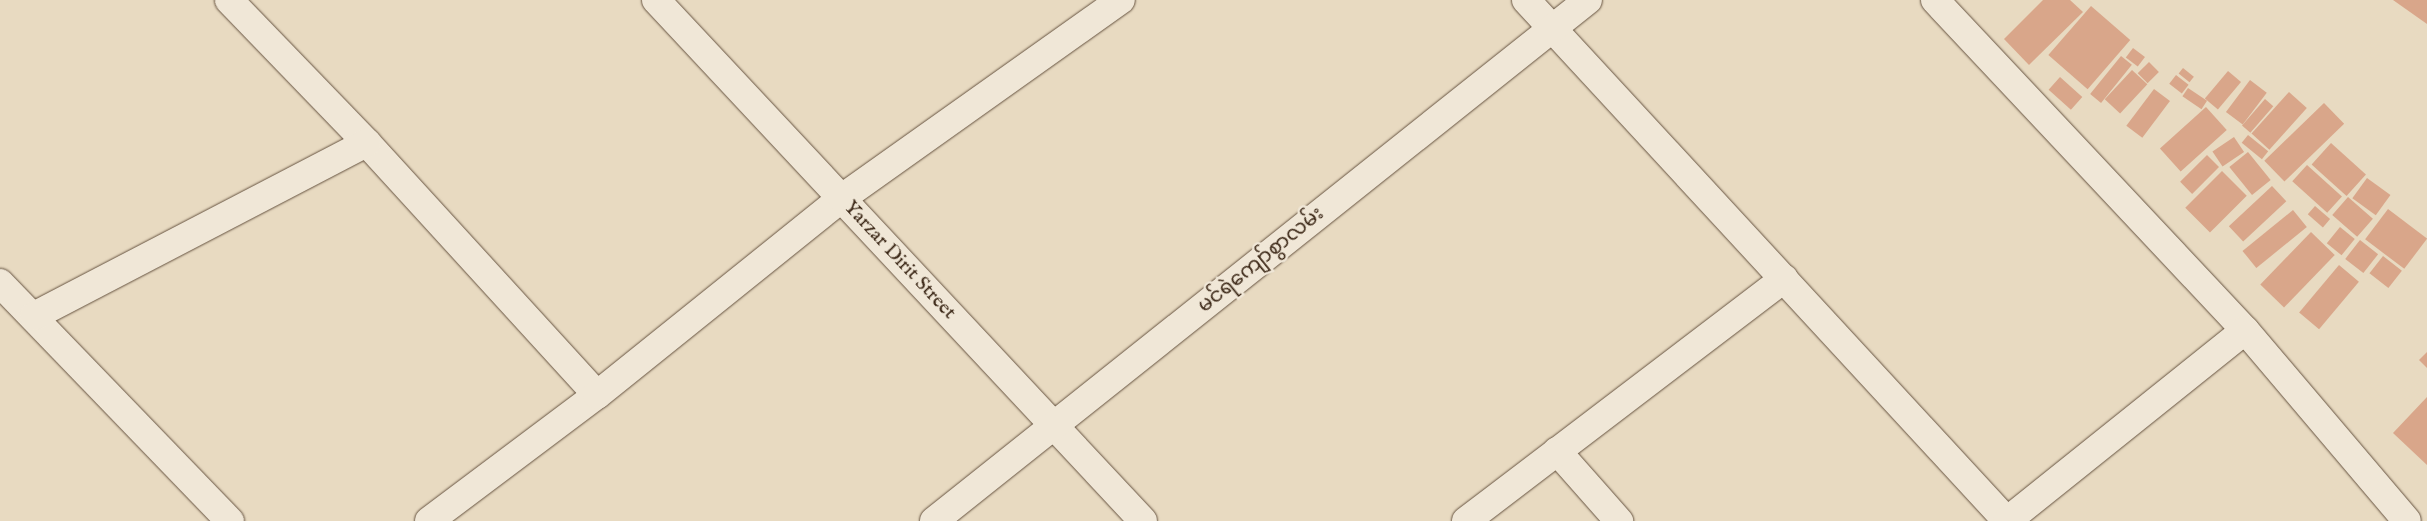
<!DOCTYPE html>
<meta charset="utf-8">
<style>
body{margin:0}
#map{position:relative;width:2427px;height:521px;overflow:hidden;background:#e8dac1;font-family:"IM FELL English","Noto Sans Myanmar",serif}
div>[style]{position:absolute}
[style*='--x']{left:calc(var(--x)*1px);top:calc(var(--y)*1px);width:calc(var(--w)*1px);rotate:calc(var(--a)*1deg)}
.building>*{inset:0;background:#d9a68a;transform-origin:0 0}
.roads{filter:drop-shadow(0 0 1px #665340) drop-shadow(0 0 1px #665340)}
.minor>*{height:28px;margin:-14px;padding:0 14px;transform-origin:14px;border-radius:14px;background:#f0e7d7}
span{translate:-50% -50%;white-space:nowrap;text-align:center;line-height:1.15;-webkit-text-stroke:5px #f0e7d7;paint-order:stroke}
.street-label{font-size:20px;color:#3a2615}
</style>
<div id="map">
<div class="building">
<div style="clip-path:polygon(2043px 0,2070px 0,2083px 12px,2029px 65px,2004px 39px)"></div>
<div style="clip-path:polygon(2393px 0,2427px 0,2427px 24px)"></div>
<div style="left:2091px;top:6px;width:52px;height:65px;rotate:41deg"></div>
<div style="left:2133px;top:48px;width:15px;height:12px;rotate:37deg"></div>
<div style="left:2121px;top:56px;width:14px;height:49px;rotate:39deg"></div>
<div style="left:2149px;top:62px;width:14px;height:16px;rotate:45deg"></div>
<div style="left:2183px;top:68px;width:14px;height:7px;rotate:39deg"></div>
<div style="left:2132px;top:70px;width:21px;height:40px;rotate:43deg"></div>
<div style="left:2228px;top:71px;width:17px;height:36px;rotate:40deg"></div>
<div style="left:2176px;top:75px;width:16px;height:11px;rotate:38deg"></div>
<div style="left:2060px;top:77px;width:30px;height:17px;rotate:42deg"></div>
<div style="left:2250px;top:80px;width:21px;height:40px;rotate:37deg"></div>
<div style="left:2188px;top:88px;width:23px;height:10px;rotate:34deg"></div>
<div style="left:2154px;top:89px;width:20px;height:46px;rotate:37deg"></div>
<div style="left:2289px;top:92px;width:24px;height:56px;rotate:42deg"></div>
<div style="left:2265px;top:99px;width:11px;height:35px;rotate:41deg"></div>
<div style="left:2324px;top:103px;width:29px;height:83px;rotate:46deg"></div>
<div style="left:2206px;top:107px;width:31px;height:62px;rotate:48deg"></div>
<div style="left:2248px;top:135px;width:26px;height:10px;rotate:39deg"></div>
<div style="left:2234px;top:137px;width:18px;height:26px;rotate:56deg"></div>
<div style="left:2331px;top:143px;width:47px;height:29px;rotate:42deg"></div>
<div style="left:2248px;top:152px;width:36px;height:24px;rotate:51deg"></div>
<div style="left:2207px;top:155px;width:17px;height:38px;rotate:45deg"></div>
<div style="left:2307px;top:165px;width:47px;height:22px;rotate:42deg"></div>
<div style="left:2222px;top:171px;width:35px;height:52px;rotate:45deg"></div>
<div style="left:2367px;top:178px;width:29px;height:25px;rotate:36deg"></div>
<div style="left:2272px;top:186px;width:21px;height:59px;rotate:47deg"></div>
<div style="left:2348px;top:197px;width:33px;height:24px;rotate:41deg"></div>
<div style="left:2315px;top:206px;width:20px;height:11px;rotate:41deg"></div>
<div style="left:2388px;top:209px;width:49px;height:38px;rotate:37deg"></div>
<div style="left:2293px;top:210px;width:22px;height:65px;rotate:51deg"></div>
<div style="left:2340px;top:227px;width:19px;height:21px;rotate:39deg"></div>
<div style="left:2311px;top:232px;width:33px;height:73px;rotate:44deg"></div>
<div style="left:2360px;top:240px;width:23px;height:24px;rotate:38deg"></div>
<div style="left:2383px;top:256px;width:24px;height:22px;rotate:38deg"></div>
<div style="left:2339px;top:265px;width:26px;height:62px;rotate:40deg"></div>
<div style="clip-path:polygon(2427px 352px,2427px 368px,2419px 360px)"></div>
<div style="clip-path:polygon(2427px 397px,2427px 465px,2393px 433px)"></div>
</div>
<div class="roads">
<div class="minor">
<div style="--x:229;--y:0;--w:199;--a:46"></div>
<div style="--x:367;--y:143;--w:341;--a:47.6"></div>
<div style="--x:656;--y:0;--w:713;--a:46.93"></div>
<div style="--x:1526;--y:0;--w:709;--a:47.29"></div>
<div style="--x:1935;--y:0;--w:453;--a:46.8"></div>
<div style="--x:2245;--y:330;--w:250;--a:49.7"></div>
<div style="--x:0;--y:283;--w:331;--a:46"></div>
<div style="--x:34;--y:316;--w:375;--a:-27.5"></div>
<div style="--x:1557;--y:451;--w:94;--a:48.5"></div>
<div style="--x:429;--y:521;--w:210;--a:-36.9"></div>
<div style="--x:597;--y:395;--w:314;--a:-38.8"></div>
<div style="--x:842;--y:198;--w:342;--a:-35.4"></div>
<div style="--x:934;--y:521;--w:836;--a:-38.54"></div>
<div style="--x:1466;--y:521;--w:400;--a:-37.3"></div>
<div style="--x:2007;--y:521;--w:305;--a:-38.7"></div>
</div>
</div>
<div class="street-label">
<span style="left:900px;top:260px;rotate:47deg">Yarzar Dirit Street</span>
<span style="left:1261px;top:260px;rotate:-39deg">မင်ရဲကျော်စွာလမ်း</span>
</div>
</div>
